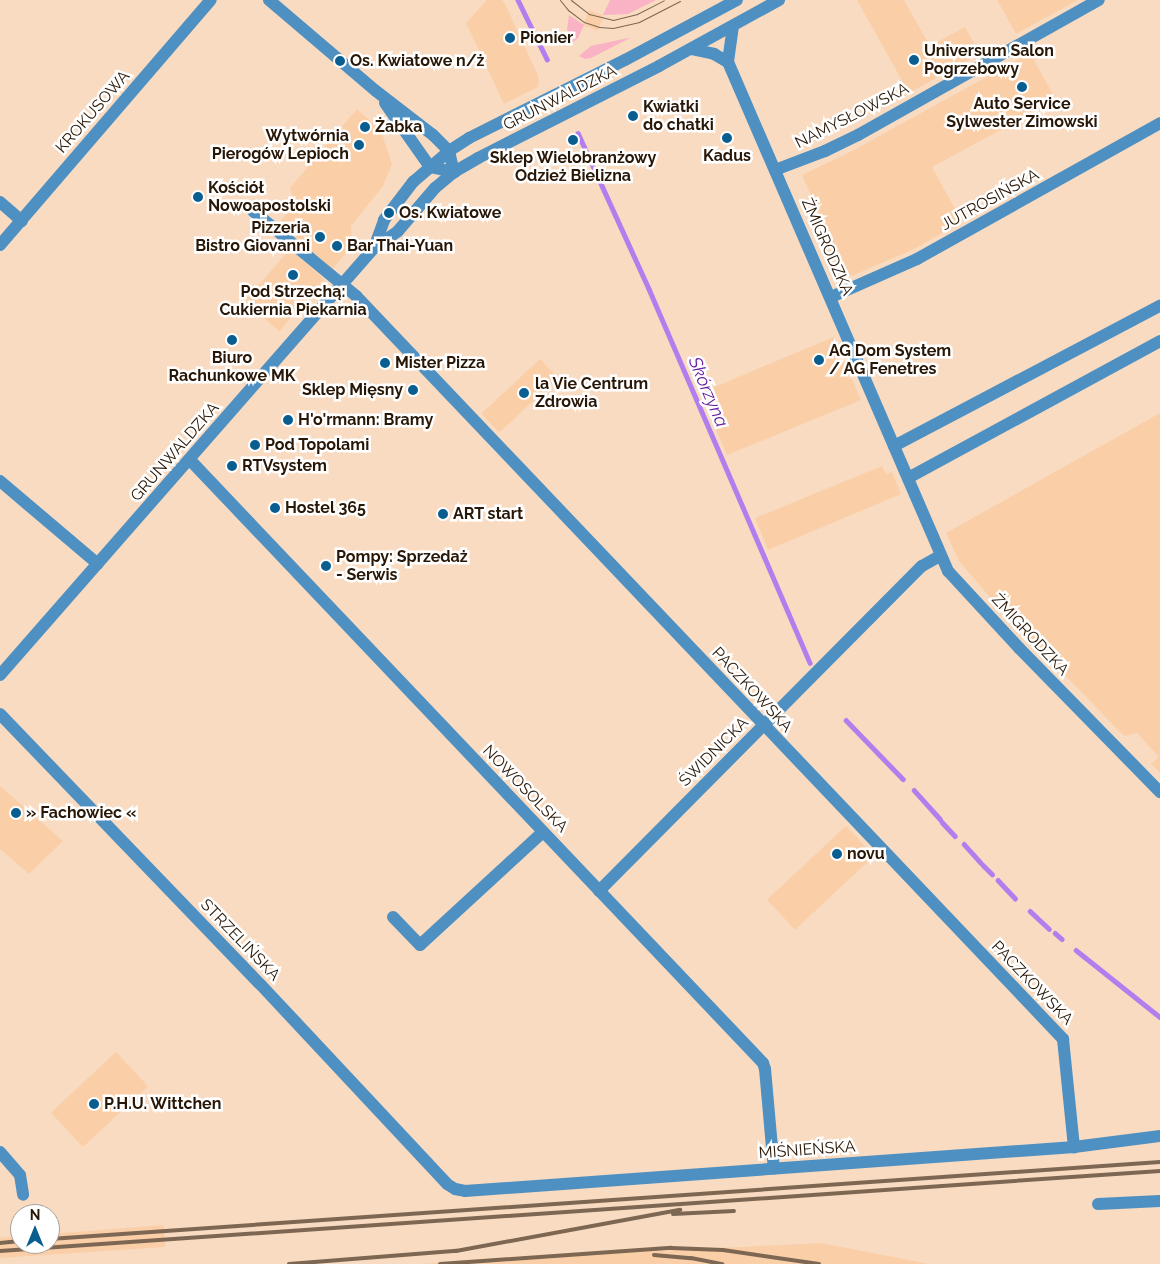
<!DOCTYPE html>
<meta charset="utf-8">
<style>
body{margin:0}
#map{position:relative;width:1160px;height:1264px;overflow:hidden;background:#f8dbc1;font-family:Raleway,sans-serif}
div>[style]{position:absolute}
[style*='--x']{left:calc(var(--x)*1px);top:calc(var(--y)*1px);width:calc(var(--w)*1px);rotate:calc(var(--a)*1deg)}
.built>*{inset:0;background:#facfa8;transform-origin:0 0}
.green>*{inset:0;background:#fab3c4}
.stream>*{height:4.5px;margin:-2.25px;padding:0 2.25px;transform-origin:2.25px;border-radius:2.25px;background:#b17eed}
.minor>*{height:12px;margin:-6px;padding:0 6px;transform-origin:6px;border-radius:6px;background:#4f90c2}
.tram>*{height:1px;margin:-0.5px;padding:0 0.5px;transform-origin:0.5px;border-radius:0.5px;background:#7d6752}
.rail>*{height:4px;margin:-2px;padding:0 2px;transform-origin:2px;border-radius:2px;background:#7d6752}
.dots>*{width:14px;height:14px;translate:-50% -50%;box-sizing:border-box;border:2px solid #fff;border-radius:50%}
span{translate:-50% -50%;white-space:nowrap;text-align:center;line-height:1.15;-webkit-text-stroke:5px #fff;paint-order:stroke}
.poi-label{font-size:16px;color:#281706;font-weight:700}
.left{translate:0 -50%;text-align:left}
.right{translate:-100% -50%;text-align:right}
.street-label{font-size:16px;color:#281706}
.water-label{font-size:18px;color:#661ea2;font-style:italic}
.north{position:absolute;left:10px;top:1204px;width:50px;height:50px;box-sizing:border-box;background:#fff;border:1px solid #a9a29b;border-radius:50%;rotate:0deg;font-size:14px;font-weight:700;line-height:20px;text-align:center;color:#281706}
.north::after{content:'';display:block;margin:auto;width:18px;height:22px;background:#095d8f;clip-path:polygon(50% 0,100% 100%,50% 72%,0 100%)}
</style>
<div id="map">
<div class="built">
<div style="clip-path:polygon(487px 0,502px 0,505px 4px,539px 78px,538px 87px,504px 104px,466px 23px)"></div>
<div style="clip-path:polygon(857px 0,904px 0,930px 46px,965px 27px,980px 54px,909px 93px)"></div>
<div style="clip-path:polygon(997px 0,1078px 0,1016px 34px)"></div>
<div style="left:589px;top:10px;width:16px;height:16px;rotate:22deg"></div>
<div style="clip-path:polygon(1030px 53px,1056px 100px,932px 167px,962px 222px,912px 250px,847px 278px,802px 175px,852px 151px)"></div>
<div style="clip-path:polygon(357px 109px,381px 131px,392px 164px,383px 186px,351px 226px,352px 245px,331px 271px,277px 225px,295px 204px,290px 188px)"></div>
<div style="left:290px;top:249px;width:46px;height:69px;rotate:41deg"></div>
<div style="clip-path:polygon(834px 337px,847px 368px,845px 369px,849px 378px,852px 379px,861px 400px,727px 455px,700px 393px)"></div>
<div style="left:540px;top:359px;width:26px;height:80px;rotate:47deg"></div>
<div style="clip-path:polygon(1160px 413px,1160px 773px,1151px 764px,1159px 757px,1137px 733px,1124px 736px,1024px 633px,1026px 626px,999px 599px,993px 601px,959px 561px,946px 533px)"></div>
<div style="clip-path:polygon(882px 466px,886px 474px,892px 472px,901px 494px,768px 550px,755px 518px)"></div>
<div style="clip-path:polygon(0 786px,63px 841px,29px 874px,0 849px)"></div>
<div style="left:846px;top:826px;width:41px;height:108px;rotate:47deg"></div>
<div style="left:116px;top:1052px;width:47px;height:89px;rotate:47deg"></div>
<div style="clip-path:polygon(164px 1225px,165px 1247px,0 1258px,0 1238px,20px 1236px,20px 1244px,50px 1244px,50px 1234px)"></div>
<div style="clip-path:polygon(821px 1243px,929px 1264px,419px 1264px,535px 1257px)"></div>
</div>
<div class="green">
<div style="clip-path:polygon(610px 0,656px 0,628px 14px,603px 15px)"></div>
<div style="clip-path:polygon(569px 15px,584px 25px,578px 38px,571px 44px,567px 29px)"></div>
<div style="clip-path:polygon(628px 38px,630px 38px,591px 58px,585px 59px,579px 56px,591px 46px)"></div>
</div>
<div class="stream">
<div style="--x:518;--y:0;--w:66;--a:63.8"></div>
<div style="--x:578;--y:133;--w:171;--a:65.5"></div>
<div style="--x:649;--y:289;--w:407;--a:66.7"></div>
<div style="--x:846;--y:720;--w:82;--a:46"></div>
<div style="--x:914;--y:790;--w:39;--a:48"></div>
<div style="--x:942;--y:822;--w:19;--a:47"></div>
<div style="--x:964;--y:844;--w:25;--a:48"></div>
<div style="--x:983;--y:865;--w:13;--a:45"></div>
<div style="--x:998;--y:880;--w:25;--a:47"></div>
<div style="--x:1030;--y:911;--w:26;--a:43"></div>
<div style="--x:1055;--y:933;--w:9;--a:41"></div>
<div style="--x:1076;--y:950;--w:107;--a:38.6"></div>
</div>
<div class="minor">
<div style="--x:269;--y:0;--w:140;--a:40.4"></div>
<div style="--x:376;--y:91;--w:72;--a:37.7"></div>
<div style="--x:433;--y:135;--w:23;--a:45"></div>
<div style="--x:449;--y:151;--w:22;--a:77"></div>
<div style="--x:733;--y:26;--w:36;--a:98"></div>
<div style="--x:728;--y:62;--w:555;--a:66.63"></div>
<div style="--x:948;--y:571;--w:105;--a:47.3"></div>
<div style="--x:1019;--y:648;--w:202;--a:45.6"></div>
<div style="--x:691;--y:49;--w:24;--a:12"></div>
<div style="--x:714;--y:54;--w:16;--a:30"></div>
<div style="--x:385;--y:103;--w:78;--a:54.9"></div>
<div style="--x:430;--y:167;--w:25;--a:12"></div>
<div style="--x:775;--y:170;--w:53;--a:-20.8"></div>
<div style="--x:825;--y:151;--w:37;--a:-26"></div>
<div style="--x:858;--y:135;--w:276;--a:-29.3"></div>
<div style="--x:0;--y:202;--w:29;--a:41"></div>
<div style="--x:253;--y:211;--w:134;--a:39.5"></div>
<div style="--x:356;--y:296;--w:1026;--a:46.42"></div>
<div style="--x:1063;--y:1039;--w:109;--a:84.2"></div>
<div style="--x:0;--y:245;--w:323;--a:-49.3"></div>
<div style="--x:374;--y:248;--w:30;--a:-70"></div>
<div style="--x:384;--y:220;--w:48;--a:-52.7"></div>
<div style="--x:413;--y:182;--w:48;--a:-40.7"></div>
<div style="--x:449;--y:151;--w:24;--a:-33"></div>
<div style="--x:469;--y:138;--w:174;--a:-26.6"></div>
<div style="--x:625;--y:60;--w:127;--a:-28.2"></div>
<div style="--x:831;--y:297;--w:94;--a:-23.8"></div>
<div style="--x:917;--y:259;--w:278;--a:-29.2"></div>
<div style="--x:894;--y:446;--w:301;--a:-27.8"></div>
<div style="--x:190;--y:460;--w:832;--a:46.46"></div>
<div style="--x:763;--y:1063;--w:6;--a:72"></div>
<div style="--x:765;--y:1069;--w:100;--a:84.9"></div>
<div style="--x:908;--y:478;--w:287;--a:-28.5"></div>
<div style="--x:0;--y:481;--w:128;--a:40.3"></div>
<div style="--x:0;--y:675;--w:568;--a:-48.79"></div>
<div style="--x:374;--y:248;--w:29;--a:-35"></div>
<div style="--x:398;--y:231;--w:57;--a:-49.3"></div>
<div style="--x:435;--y:188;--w:25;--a:-40"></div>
<div style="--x:454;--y:172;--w:28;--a:-30"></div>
<div style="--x:478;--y:158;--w:203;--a:-26.9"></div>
<div style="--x:659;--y:66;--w:137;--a:-28.8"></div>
<div style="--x:0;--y:714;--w:376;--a:46.1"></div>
<div style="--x:261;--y:985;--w:272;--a:46.9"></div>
<div style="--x:447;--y:1184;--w:9;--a:32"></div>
<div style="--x:455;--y:1189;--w:10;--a:11"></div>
<div style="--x:465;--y:1191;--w:611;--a:-4.13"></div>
<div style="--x:1074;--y:1147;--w:87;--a:-7.3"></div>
<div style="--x:599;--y:891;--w:458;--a:-45.2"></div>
<div style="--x:922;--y:566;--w:21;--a:-29"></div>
<div style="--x:393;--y:917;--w:39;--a:46"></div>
<div style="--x:420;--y:945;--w:167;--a:-42.6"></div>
<div style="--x:0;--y:1152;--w:30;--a:49"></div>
<div style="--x:20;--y:1175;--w:20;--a:81"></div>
<div style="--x:1098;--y:1204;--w:62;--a:-2.8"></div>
</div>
<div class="tram">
<div style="--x:560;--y:0;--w:13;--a:51"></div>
<div style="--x:568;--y:10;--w:20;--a:37"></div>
<div style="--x:584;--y:22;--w:16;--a:18"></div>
<div style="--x:599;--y:27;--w:14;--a:4"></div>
<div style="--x:613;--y:28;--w:27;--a:-13"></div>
<div style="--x:639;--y:22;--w:46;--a:-27.1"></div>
<div style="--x:571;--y:0;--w:23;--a:38"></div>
<div style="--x:589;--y:14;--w:25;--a:14"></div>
<div style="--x:613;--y:20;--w:25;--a:-14"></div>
<div style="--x:637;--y:14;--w:30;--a:-27"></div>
</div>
<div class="rail">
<div style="--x:673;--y:1214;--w:61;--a:-2.8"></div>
<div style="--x:50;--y:1239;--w:1113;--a:-3.97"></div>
<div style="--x:0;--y:1243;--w:20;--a:-6"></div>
<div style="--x:0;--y:1251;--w:1163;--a:-3.95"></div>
<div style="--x:654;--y:1255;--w:37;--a:5"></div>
<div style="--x:691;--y:1258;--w:32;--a:11"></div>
<div style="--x:289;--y:1264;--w:168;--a:-4.5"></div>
<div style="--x:456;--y:1251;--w:228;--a:-10.4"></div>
<div style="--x:440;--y:1264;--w:232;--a:-4"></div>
<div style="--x:671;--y:1248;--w:52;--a:2.2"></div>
<div style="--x:723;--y:1250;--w:97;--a:8.3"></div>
</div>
<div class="dots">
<div style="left:510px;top:38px;background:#095d8f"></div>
<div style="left:914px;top:60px;background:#095d8f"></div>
<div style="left:340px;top:61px;background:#095d8f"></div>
<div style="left:1022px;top:87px;background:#095d8f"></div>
<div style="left:633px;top:116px;background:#095d8f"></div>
<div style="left:365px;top:127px;background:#095d8f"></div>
<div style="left:727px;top:138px;background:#095d8f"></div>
<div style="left:573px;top:140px;background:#095d8f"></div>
<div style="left:359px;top:145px;background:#095d8f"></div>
<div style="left:198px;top:197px;background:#095d8f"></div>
<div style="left:389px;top:213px;background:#095d8f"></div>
<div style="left:320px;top:237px;background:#095d8f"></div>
<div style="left:337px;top:246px;background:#095d8f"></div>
<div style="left:293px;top:275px;background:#095d8f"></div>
<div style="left:232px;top:340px;background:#095d8f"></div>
<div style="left:819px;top:360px;background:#095d8f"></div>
<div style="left:385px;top:363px;background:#095d8f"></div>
<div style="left:413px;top:390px;background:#095d8f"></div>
<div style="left:524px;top:393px;background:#095d8f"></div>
<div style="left:288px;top:420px;background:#095d8f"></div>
<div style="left:255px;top:445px;background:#095d8f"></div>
<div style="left:232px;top:466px;background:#095d8f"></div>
<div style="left:275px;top:508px;background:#095d8f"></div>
<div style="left:443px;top:514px;background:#095d8f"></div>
<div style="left:326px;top:566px;background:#095d8f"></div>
<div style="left:16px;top:813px;background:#095d8f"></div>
<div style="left:837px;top:854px;background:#095d8f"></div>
<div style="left:94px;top:1104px;background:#095d8f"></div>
</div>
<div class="poi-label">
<span class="left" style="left:520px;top:38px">Pionier</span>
<span class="left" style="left:924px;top:60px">Universum Salon<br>Pogrzebowy</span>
<span class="left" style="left:350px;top:61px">Os. Kwiatowe n/ż</span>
<span style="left:1022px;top:113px">Auto Service<br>Sylwester Zimowski</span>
<span class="left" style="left:643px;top:116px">Kwiatki<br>do chatki</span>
<span class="left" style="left:375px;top:127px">Żabka</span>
<span class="right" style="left:349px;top:145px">Wytwórnia<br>Pierogów Lepioch</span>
<span style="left:727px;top:156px">Kadus</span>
<span style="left:573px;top:167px">Sklep Wielobranżowy<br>Odzież Bielizna</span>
<span class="left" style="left:208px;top:197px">Kościół<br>Nowoapostolski</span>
<span class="left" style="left:399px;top:213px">Os. Kwiatowe</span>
<span class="right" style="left:310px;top:237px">Pizzeria<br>Bistro Giovanni</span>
<span class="left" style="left:347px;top:246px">Bar Thai-Yuan</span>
<span style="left:293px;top:301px">Pod Strzechą:<br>Cukiernia Piekarnia</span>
<span class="left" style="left:829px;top:360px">AG Dom System<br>/ AG Fenetres</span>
<span style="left:232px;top:367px">Biuro<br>Rachunkowe MK</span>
<span class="left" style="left:395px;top:363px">Mister Pizza</span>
<span class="left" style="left:535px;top:393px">la Vie Centrum<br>Zdrowia</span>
<span class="right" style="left:403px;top:390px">Sklep Mięsny</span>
<span class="left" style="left:298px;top:420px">H'o'rmann: Bramy</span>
<span class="left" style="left:265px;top:445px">Pod Topolami</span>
<span class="left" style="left:242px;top:466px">RTVsystem</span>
<span class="left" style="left:285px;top:508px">Hostel 365</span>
<span class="left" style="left:453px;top:514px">ART start</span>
<span class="left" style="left:336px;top:566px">Pompy: Sprzedaż<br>- Serwis</span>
<span class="left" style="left:26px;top:813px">» Fachowiec «</span>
<span class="left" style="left:847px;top:854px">novu</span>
<span class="left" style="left:104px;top:1104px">P.H.U. Wittchen</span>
</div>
<div class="street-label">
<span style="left:560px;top:98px;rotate:-27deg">GRUNWALDZKA</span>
<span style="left:93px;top:112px;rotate:-49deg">KROKUSOWA</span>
<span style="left:852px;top:116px;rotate:-27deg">NAMYSŁOWSKA</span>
<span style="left:990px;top:200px;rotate:-29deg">JUTROSIŃSKA</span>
<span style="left:827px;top:247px;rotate:66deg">ŻMIGRODZKA</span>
<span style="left:175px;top:452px;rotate:-49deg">GRUNWALDZKA</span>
<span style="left:1030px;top:635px;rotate:47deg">ŻMIGRODZKA</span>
<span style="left:752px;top:690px;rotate:47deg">PACZKOWSKA</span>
<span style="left:714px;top:752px;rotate:-45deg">ŚWIDNICKA</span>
<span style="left:525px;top:789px;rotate:46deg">NOWOSOLSKA</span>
<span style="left:240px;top:940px;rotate:46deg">STRZELIŃSKA</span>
<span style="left:1032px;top:983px;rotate:46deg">PACZKOWSKA</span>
<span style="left:807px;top:1150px;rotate:-4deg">MIŚNIEŃSKA</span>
</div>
<div class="water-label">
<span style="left:708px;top:392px;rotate:67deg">Skórzyna</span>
</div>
<div class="north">N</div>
</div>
